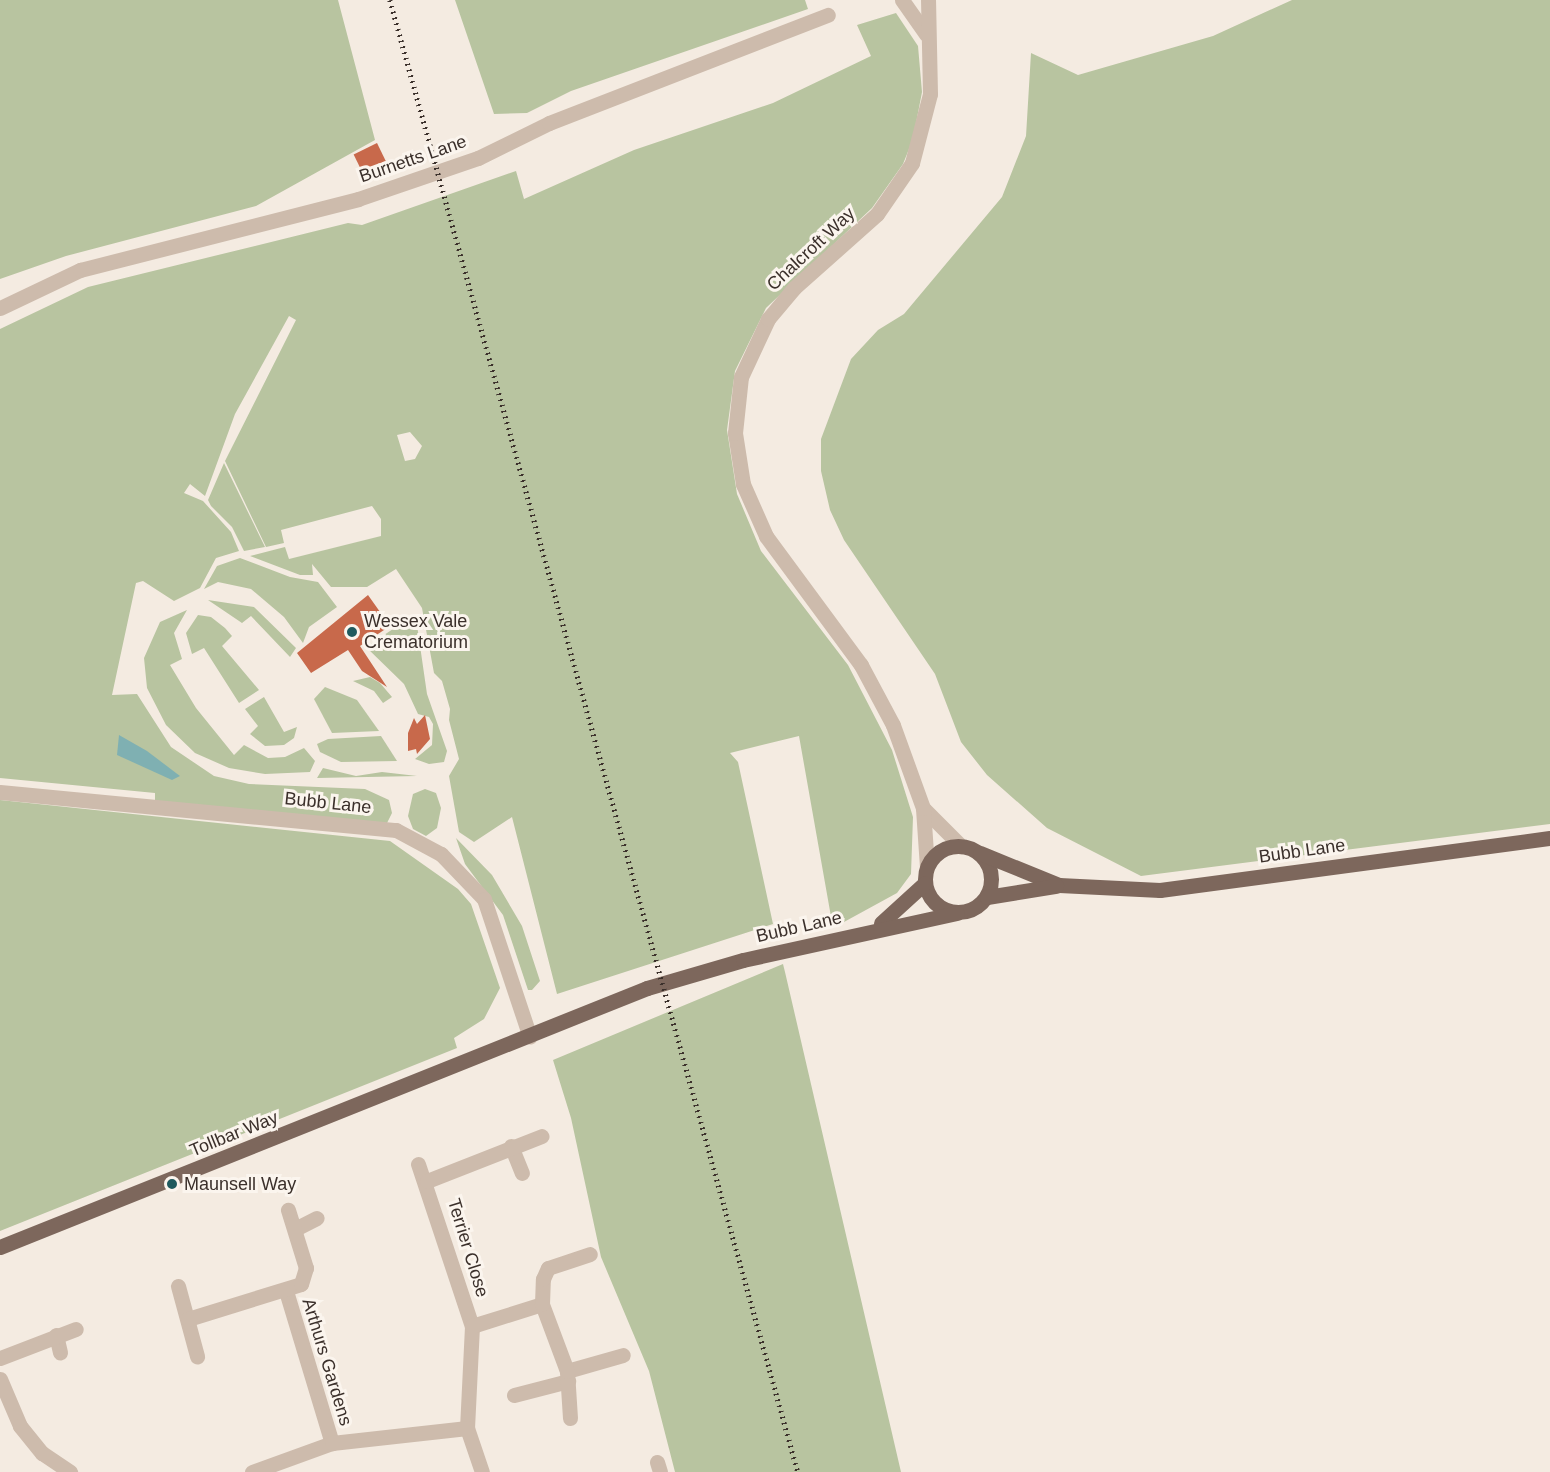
<!DOCTYPE html>
<style>
body{margin:0}
#map{position:relative;width:1550px;height:1472px;overflow:hidden;background:#f4ebe1;font-family:Helvetica,sans-serif}
div>[style]{position:absolute}
[style*='--x']{left:calc(var(--x)*1px);top:calc(var(--y)*1px);width:calc(var(--w)*1px);rotate:calc(var(--a)*1deg)}
.green>*{inset:0;background:#b8c4a0}
.water>*{inset:0;background:#7fb0b2}
.building>*{inset:0;background:#c8694b;transform-origin:0 0}
.minor>*{height:15px;margin:-7.5px;padding:0 7.5px;transform-origin:7.5px;border-radius:7.5px;background:#cdbbac}
.major>*{height:15px;margin:-7.5px;padding:0 7.5px;transform-origin:7.5px;border-radius:7.5px;background:#7d675c}
.major>.ring{margin:-7.5px;padding:0;box-sizing:content-box;background:none;border:15px solid #7d675c;border-radius:50%}
.rail>*{height:4.5px;margin-top:-2.25px;transform-origin:0;background:repeating-linear-gradient(90deg,#3b302b 0 1.5px,transparent 0 6px)}
.dots>*{width:16px;height:16px;translate:-50% -50%;box-sizing:border-box;border:3px solid #fbf5ee;border-radius:50%}
span{translate:-50% -50%;white-space:nowrap;text-align:center;line-height:1.15;-webkit-text-stroke:6px #fbf5ee;paint-order:stroke}
.street-label{font-size:18px;color:#3b302b}
.poi-label{font-size:18px;color:#3b302b}
.left{translate:0 -50%;text-align:left}
</style>
<div id="map">
<div class="green">
<div style="clip-path:polygon(0 0,338px 0,375px 140px,256px 206px,66px 256px,0 279px)"></div>
<div style="clip-path:polygon(455px 0,805px 0,808px 9px,571px 91px,527px 113px,494px 114px)"></div>
<div style="clip-path:polygon(1292px 0,1550px 0,1550px 824px,1141px 876px,1047px 828px,987px 775px,961px 742px,935px 674px,844px 540px,830px 510px,821px 471px,821px 439px,851px 359px,878px 330px,904px 314px,1002px 197px,1026px 136px,1031px 53px,1078px 75px,1213px 36px)"></div>
<div style="clip-path:polygon(evenodd,896px 13px,918px 46px,922px 92px,913px 139px,903px 164px,872px 208px,766px 308px,735px 371px,727px 430px,737px 494px,761px 551px,848px 665px,892px 750px,913px 817px,911px 874px,897px 893px,833px 928px,799px 736px,730px 753px,738px 762px,773px 924px,557px 994px,512px 817px,474px 842px,459px 832px,449px 776px,459px 759px,449px 720px,450px 709px,442px 681px,434px 673px,422px 608px,396px 569px,367px 587px,331px 587px,312px 564px,313px 575px,300px 575px,250px 556px,285px 547px,289px 559px,381px 536px,381px 519px,372px 506px,281px 530px,284px 543px,266px 547px,225px 461px,296px 320px,289px 316px,235px 414px,205px 496px,190px 484px,184px 493px,203px 501px,231px 532px,239px 551px,216px 558px,200px 588px,174px 601px,143px 581px,136px 583px,112px 695px,137px 694px,171px 747px,214px 776px,249px 784px,365px 789px,389px 800px,392px 813px,387px 823px,155px 801px,155px 793px,0 778px,0 329px,88px 287px,348px 223px,362px 225px,516px 171px,524px 199px,634px 150px,773px 103px,871px 56px,857px 25px,896px 13px,410px 432px,422px 446px,415px 459px,405px 461px,397px 435px,410px 432px)"></div>
<div style="clip-path:polygon(224px 463px,265px 547px,244px 551px,232px 527px,211px 506px,208px 500px)"></div>
<div style="clip-path:polygon(240px 558px,290px 577px,318px 582px,337px 607px,309px 627px,303px 643px,284px 617px,251px 589px,218px 582px,204px 589px,217px 566px)"></div>
<div style="clip-path:polygon(208px 600px,254px 607px,296px 648px,290px 657px,251px 616px,242px 623px)"></div>
<div style="clip-path:polygon(187px 610px,174px 633px,182px 659px,170px 665px,196px 708px,234px 755px,244px 745px,268px 758px,285px 757px,304px 748px,315px 761px,310px 772px,265px 774px,229px 768px,195px 753px,166px 725px,147px 688px,144px 658px,160px 622px)"></div>
<div style="clip-path:polygon(198px 615px,211px 617px,225px 628px,232px 636px,222px 646px,259px 690px,239px 703px,204px 648px,192px 654px,186px 633px)"></div>
<div style="clip-path:polygon(411px 617px,417px 625px,427px 694px,447px 751px,444px 762px,429px 764px,415px 759px,432px 745px,433px 724px,429px 717px,418px 714px,404px 684px,366px 647px)"></div>
<div style="clip-path:polygon(370px 677px,380px 683px,392px 697px,383px 703px,374px 691px,353px 681px)"></div>
<div style="clip-path:polygon(325px 687px,357px 700px,379px 731px,332px 733px,314px 699px)"></div>
<div style="clip-path:polygon(264px 697px,284px 732px,297px 727px,294px 738px,284px 745px,265px 746px,250px 734px,258px 726px,245px 709px)"></div>
<div style="clip-path:polygon(381px 736px,397px 761px,341px 762px,320px 752px,317px 744px,328px 739px)"></div>
<div style="clip-path:polygon(323px 768px,356px 776px,382px 772px,417px 776px,317px 778px)"></div>
<div style="clip-path:polygon(425px 789px,436px 793px,441px 808px,437px 828px,426px 836px,413px 829px,408px 816px,413px 794px)"></div>
<div style="clip-path:polygon(0 800px,390px 841px,458px 889px,471px 904px,500px 988px,484px 1019px,454px 1038px,457px 1048px,0 1231px)"></div>
<div style="clip-path:polygon(456px 838px,492px 875px,522px 926px,540px 981px,532px 990px,528px 990px,503px 915px,465px 864px)"></div>
<div style="clip-path:polygon(783px 964px,785px 972px,901px 1472px,675px 1472px,649px 1371px,601px 1257px,571px 1118px,553px 1060px)"></div>
</div>
<div class="water">
<div style="clip-path:polygon(119px 735px,147px 751px,180px 776px,172px 780px,117px 755px)"></div>
</div>
<div class="building">
<div style="left:377px;top:143px;width:28px;height:26px;rotate:64deg"></div>
<div style="clip-path:polygon(368px 595px,390px 626px,360px 646px,387px 687px,362px 671px,348px 650px,311px 673px,297px 653px)"></div>
<div style="clip-path:polygon(425px 715px,430px 739px,417px 754px,416px 749px,408px 751px,408px 733px,414px 718px,417px 724px)"></div>
</div>
<div class="minor">
<div style="--x:902;--y:0;--w:42;--a:54.8"></div>
<div style="--x:0;--y:308;--w:89;--a:-25.4"></div>
<div style="--x:80;--y:270;--w:287;--a:-14.3"></div>
<div style="--x:358;--y:199;--w:127;--a:-18.9"></div>
<div style="--x:478;--y:158;--w:79;--a:-26.2"></div>
<div style="--x:549;--y:123;--w:299;--a:-21.2"></div>
<div style="--x:0;--y:792;--w:398;--a:5.5"></div>
<div style="--x:396;--y:830;--w:51;--a:28.1"></div>
<div style="--x:441;--y:854;--w:62;--a:46.3"></div>
<div style="--x:484;--y:899;--w:145;--a:71.6"></div>
<div style="--x:923;--y:808;--w:54;--a:45"></div>
<div style="--x:927;--y:867;--w:59;--a:-93.9"></div>
<div style="--x:923;--y:808;--w:88;--a:-109.9"></div>
<div style="--x:893;--y:725;--w:68;--a:-118.1"></div>
<div style="--x:861;--y:665;--w:160;--a:-126.4"></div>
<div style="--x:766;--y:536;--w:57;--a:-113.9"></div>
<div style="--x:743;--y:484;--w:52;--a:-98.9"></div>
<div style="--x:735;--y:433;--w:56;--a:-83.9"></div>
<div style="--x:741;--y:377;--w:64;--a:-65"></div>
<div style="--x:768;--y:319;--w:40;--a:-50"></div>
<div style="--x:794;--y:288;--w:111;--a:-41.7"></div>
<div style="--x:877;--y:214;--w:62;--a:-55.5"></div>
<div style="--x:912;--y:163;--w:71;--a:-75.4"></div>
<div style="--x:930;--y:94;--w:94;--a:-91.2"></div>
<div style="--x:511;--y:1146;--w:29;--a:68"></div>
<div style="--x:418;--y:1164;--w:171;--a:71.6"></div>
<div style="--x:472;--y:1326;--w:102;--a:92.8"></div>
<div style="--x:467;--y:1428;--w:46;--a:71.2"></div>
<div style="--x:427;--y:1181;--w:123;--a:-21.4"></div>
<div style="--x:297;--y:1228;--w:22;--a:-27"></div>
<div style="--x:178;--y:1286;--w:73;--a:74.8"></div>
<div style="--x:286;--y:1291;--w:159;--a:73.2"></div>
<div style="--x:188;--y:1319;--w:118;--a:-17.2"></div>
<div style="--x:301;--y:1284;--w:17;--a:-73"></div>
<div style="--x:306;--y:1268;--w:61;--a:-107.2"></div>
<div style="--x:472;--y:1326;--w:73;--a:-17.4"></div>
<div style="--x:56;--y:1335;--w:18;--a:77"></div>
<div style="--x:0;--y:1358;--w:81;--a:-20.9"></div>
<div style="--x:567;--y:1371;--w:58;--a:-15.9"></div>
<div style="--x:0;--y:1379;--w:51;--a:66.9"></div>
<div style="--x:20;--y:1426;--w:35;--a:51"></div>
<div style="--x:42;--y:1453;--w:34;--a:34"></div>
<div style="--x:514;--y:1395;--w:56;--a:-14.5"></div>
<div style="--x:570;--y:1418;--w:47;--a:-93.7"></div>
<div style="--x:567;--y:1371;--w:72;--a:-110.5"></div>
<div style="--x:542;--y:1304;--w:25;--a:-88"></div>
<div style="--x:543;--y:1279;--w:12;--a:-66"></div>
<div style="--x:548;--y:1268;--w:44;--a:-18.4"></div>
<div style="--x:657;--y:1462;--w:10;--a:73"></div>
<div style="--x:252;--y:1472;--w:85;--a:-19.9"></div>
<div style="--x:332;--y:1443;--w:136;--a:-6.3"></div>
</div>
<div class="major">
<div class="ring" style="left:925px;top:846px;width:51px;height:51px"></div>
<div style="--x:980;--y:853;--w:85;--a:22.1"></div>
<div style="--x:1059;--y:885;--w:101;--a:2.8"></div>
<div style="--x:1160;--y:890;--w:393;--a:-7.6"></div>
<div style="--x:987;--y:897;--w:70;--a:-9.1"></div>
<div style="--x:881;--y:923;--w:59;--a:-42.3"></div>
<div style="--x:0;--y:1247;--w:697;--a:-21.82"></div>
<div style="--x:647;--y:988;--w:100;--a:-16.3"></div>
<div style="--x:743;--y:960;--w:219;--a:-12.4"></div>
</div>
<div class="rail">
<div style="--x:390;--y:0;--w:1527;--a:74.51"></div>
</div>
<div class="dots">
<div style="left:352px;top:632px;background:#1f5a5e"></div>
<div style="left:172px;top:1184px;background:#1f5a5e"></div>
</div>
<div class="street-label">
<span style="left:413px;top:159px;rotate:-19deg">Burnetts Lane</span>
<span style="left:811px;top:249px;rotate:-43deg">Chalcroft Way</span>
<span style="left:328px;top:803px;rotate:6deg">Bubb Lane</span>
<span style="left:1302px;top:851px;rotate:-8deg">Bubb Lane</span>
<span style="left:799px;top:927px;rotate:-13deg">Bubb Lane</span>
<span style="left:234px;top:1134px;rotate:-22deg">Tollbar Way</span>
<span style="left:468px;top:1248px;rotate:73deg">Terrier Close</span>
<span style="left:327px;top:1362px;rotate:73deg">Arthurs Gardens</span>
</div>
<div class="poi-label">
<span class="left" style="left:364px;top:632px">Wessex Vale<br>Crematorium</span>
<span class="left" style="left:184px;top:1184px">Maunsell Way</span>
</div>
</div>
